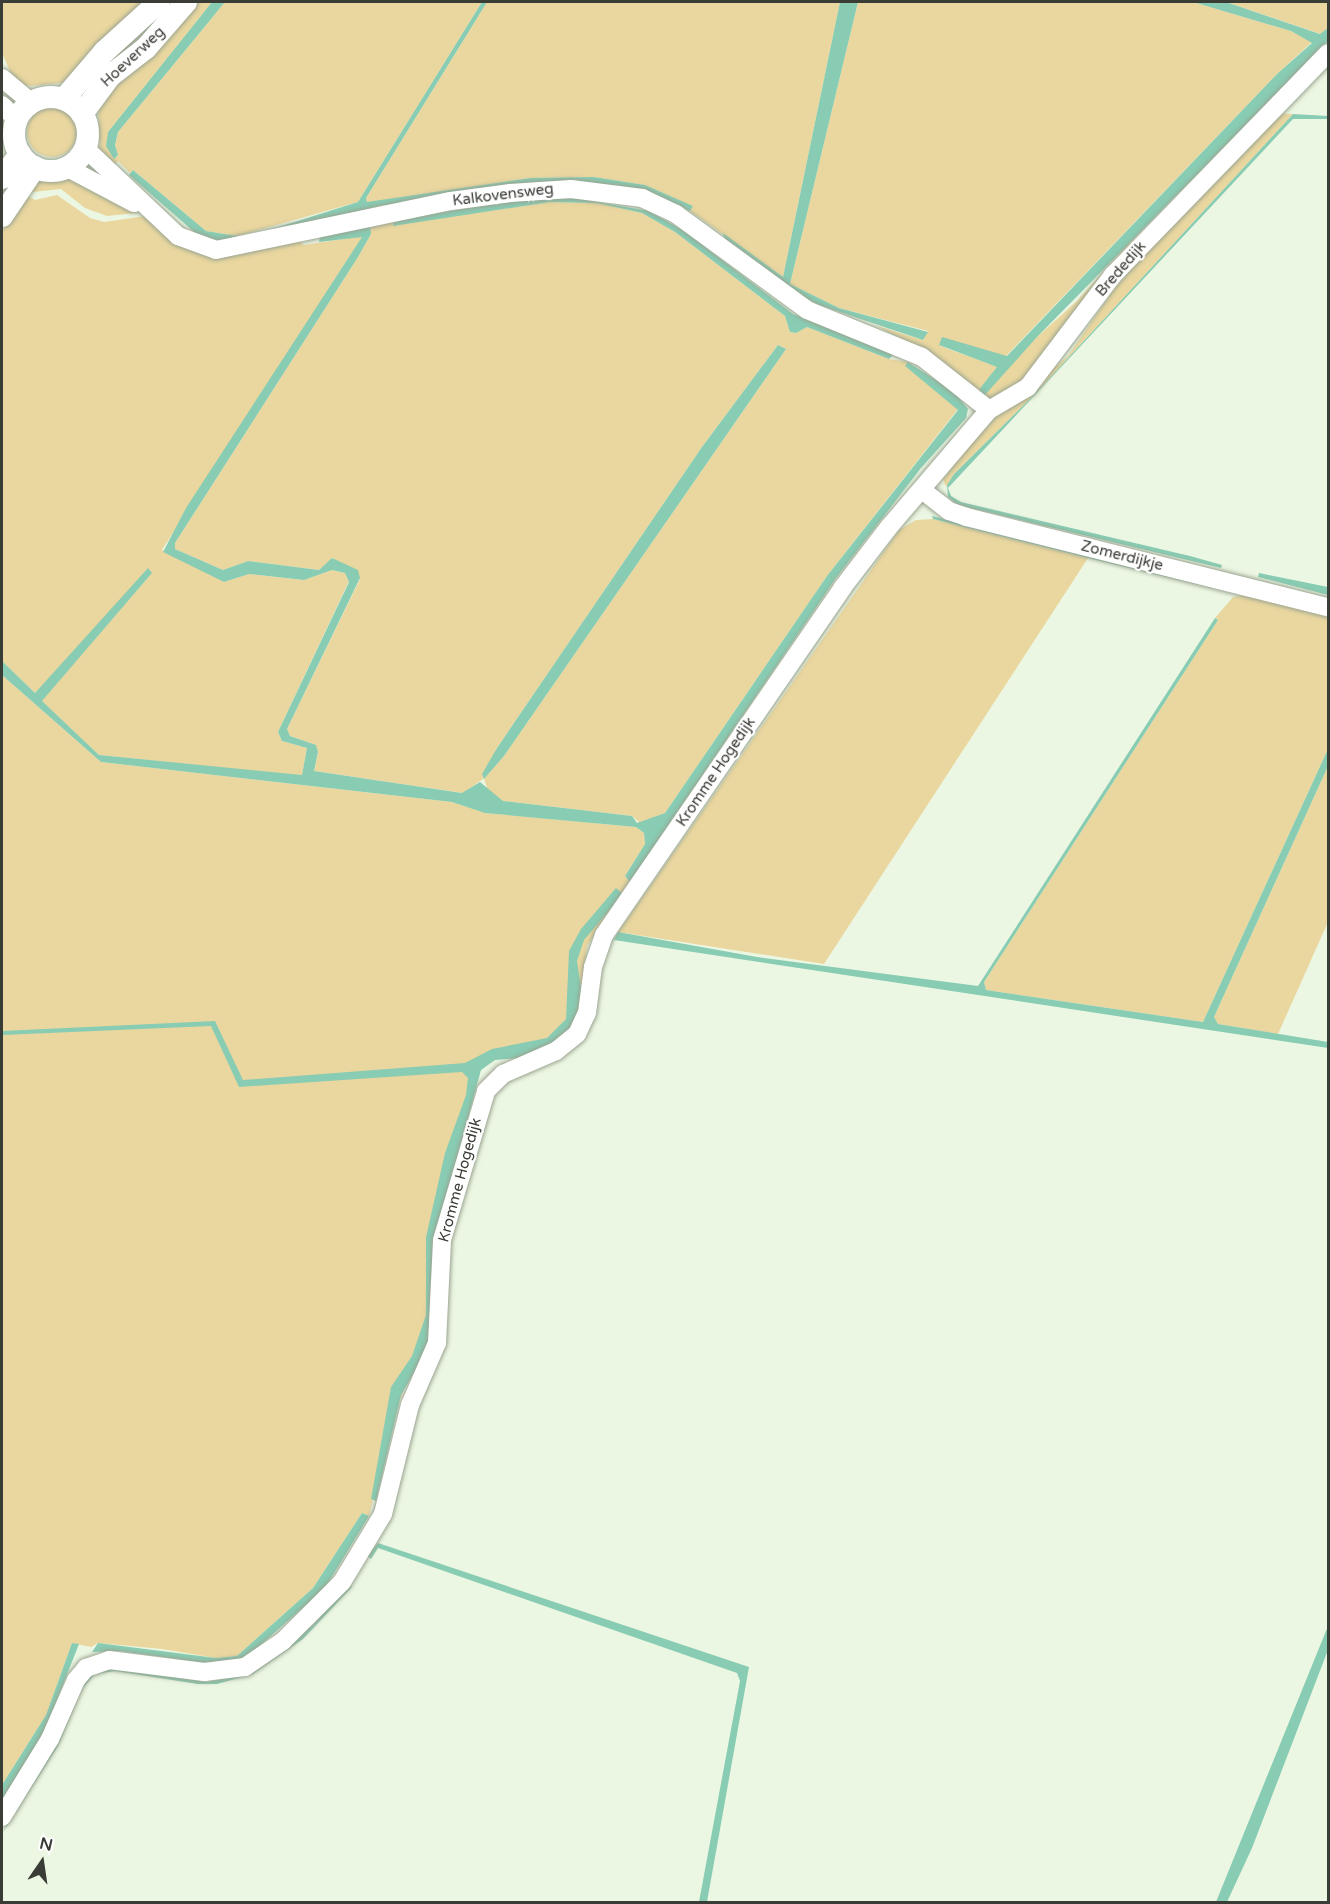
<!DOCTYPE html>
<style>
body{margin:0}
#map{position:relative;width:1330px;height:1904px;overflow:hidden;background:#ecf7e3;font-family:"Varela Round",sans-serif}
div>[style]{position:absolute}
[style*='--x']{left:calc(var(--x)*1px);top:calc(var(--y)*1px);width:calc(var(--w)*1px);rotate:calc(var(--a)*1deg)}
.green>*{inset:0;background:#ead79f}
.round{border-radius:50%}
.water>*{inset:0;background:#88ccb3}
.roads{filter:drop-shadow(0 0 2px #9aa491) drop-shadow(0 0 2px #9aa491)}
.minor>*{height:18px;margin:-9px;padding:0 9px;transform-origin:9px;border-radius:9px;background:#fff}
.major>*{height:22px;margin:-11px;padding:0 11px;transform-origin:11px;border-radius:11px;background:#fff}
.major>.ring{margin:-11px;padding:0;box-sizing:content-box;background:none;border:22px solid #fff;border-radius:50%}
span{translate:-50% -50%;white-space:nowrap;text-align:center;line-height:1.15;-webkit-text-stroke:4.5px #fff;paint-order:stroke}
.street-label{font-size:15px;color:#393d36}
.frame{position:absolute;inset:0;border:3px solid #393d36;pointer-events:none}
.north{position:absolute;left:12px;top:1832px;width:60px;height:60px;-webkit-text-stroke:4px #fff;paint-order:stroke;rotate:13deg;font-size:16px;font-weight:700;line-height:24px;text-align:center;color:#393d36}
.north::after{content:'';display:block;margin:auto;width:21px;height:27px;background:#393d36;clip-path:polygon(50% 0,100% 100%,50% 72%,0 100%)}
</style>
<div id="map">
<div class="green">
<div style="clip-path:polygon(2px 2px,151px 2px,69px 82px,31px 86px,19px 84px,13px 78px,2px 53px)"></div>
<div style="clip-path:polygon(191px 2px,212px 2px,108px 132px,114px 159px,118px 155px,115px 145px,118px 132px,225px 2px,482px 2px,358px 202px,237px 236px,206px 231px,133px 170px,130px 173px,118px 161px,112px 168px,100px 149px,98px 105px)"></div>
<div style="clip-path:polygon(487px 2px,840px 2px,783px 277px,690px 211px,692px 206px,645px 185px,594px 177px,530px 178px,367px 203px,366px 198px)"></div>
<div style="clip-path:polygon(858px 2px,1193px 2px,1291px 31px,1312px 42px,1277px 74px,1006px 356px,940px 346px,998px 367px,981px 387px,1077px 301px,1139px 232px,1033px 374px,992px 401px,982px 399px,923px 350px,875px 325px,923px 340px,928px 331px,839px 308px,790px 284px)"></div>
<div style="clip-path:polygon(1226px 2px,1328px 2px,1328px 28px,1321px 34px)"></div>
<div class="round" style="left:27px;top:107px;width:50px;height:50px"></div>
<div style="clip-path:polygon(1271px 113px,1293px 114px,1034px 395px,954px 474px,946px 487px,943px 479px,967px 448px,996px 417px,1068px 356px,1114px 289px)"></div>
<div style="clip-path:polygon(66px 178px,137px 210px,136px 213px,107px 216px,85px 208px,61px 189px,33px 192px,27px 188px,33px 181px)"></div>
<div style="clip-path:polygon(23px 193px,35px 200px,57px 195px,90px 218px,104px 222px,146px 216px,179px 244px,212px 256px,297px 240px,304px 245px,363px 236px,162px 550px,224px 582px,249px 574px,304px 580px,332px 570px,345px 573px,349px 581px,278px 732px,282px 741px,307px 748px,302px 776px,99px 755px,41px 701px,152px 573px,35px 693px,2px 661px,2px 232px)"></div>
<div style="clip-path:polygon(550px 202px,597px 203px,642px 213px,675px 232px,785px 316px,790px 332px,796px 333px,807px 327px,889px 359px,908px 362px,906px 366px,958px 409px,827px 576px,665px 813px,640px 823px,632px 816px,503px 801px,489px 793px,484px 779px,504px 756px,786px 349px,778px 345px,702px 447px,497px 748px,483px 779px,463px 793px,314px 771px,318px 753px,316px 745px,290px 736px,287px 729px,360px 579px,333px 558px,319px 570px,248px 561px,223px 570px,175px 549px,175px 543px,358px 257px,371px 234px,370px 225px,394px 220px,393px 225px)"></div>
<div style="clip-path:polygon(933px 519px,1088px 558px,824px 964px,618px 932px,899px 530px,916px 520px)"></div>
<div style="clip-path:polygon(1246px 595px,1328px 616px,1328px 749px,1203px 1022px,986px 990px,984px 982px,1218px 620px,1215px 618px,1233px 597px)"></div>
<div style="clip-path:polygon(2px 675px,101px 762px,452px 802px,486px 813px,636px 827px,644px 833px,645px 844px,625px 876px,630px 882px,587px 946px,582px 995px,564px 1035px,504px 1054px,478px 1071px,429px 1259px,432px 1318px,393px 1418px,369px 1516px,362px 1513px,313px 1588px,237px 1656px,216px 1658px,162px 1649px,98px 1643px,91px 1647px,72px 1643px,46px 1715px,2px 1785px)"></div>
<div style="clip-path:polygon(1328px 766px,1328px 922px,1278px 1034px,1218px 1024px,1214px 1017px)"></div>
</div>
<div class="water">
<div style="clip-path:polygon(212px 2px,225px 2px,118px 132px,115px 145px,118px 155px,114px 159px,106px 146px,108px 132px)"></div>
<div style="clip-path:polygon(482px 2px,487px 2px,366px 198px,367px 202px,530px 178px,594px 177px,645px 185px,693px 206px,690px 211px,644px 194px,492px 189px,379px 206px,265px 236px,266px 231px,358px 202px)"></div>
<div style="clip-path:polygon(840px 2px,858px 2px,790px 284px,839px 308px,928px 332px,923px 340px,819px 305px,786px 287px,725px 239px,723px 233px,783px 277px)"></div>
<div style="clip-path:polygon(1193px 2px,1226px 2px,1320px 34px,1328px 28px,1328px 41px,1037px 337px,984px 396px,979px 392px,981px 387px,997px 367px,939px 345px,942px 337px,1007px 356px,1277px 74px,1312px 43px,1291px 31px)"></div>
<div style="clip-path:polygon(1293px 114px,1328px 116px,1328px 119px,1293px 119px,948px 488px,951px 496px,961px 502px,1190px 556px,1222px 565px,1221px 568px,958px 505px,948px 497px,947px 485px,954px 474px,1034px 395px)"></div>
<div style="clip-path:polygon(133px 170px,206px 231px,237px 236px,231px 242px,200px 237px,129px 175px)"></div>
<div style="clip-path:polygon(532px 198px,580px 199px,649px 211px,684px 231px,793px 314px,894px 354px,889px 359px,807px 327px,796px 333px,790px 332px,785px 316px,675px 232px,642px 213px,597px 203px,550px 202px,393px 226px,394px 220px)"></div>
<div style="clip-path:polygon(370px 225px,371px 234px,358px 257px,175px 543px,175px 549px,223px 570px,248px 561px,319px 570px,332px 558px,358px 570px,360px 578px,287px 729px,290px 736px,316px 745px,318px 752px,314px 771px,462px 793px,480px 782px,503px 801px,632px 816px,637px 823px,665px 813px,827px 576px,958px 410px,905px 366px,908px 362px,954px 392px,968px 409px,966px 418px,921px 468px,836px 578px,630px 882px,625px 876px,645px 844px,644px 833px,636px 827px,485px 813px,452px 802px,101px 762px,2px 675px,2px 661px,35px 693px,148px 568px,152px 573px,42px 701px,99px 755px,302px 775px,307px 748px,282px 741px,278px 732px,349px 582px,345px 573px,332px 570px,304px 580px,249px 574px,224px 582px,163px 552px,186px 508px,362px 237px,319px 242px,320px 235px)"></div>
<div style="clip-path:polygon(778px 345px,786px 349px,504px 756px,484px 779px,482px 774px,497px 748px,702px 447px)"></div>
<div style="clip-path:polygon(932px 516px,1213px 585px,1212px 588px,1088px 558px,933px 519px)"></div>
<div style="clip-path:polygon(1259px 573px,1328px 587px,1328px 595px,1258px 577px)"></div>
<div style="clip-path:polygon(1215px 618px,1218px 620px,984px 982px,986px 990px,1203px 1022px,1328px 749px,1328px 766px,1214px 1017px,1218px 1024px,1328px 1042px,1328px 1048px,614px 940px,618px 932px,757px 957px,978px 986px)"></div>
<div style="clip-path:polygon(616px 888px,623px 894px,584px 940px,577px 961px,582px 995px,579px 1014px,568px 1034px,551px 1047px,521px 1058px,495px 1060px,481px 1070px,437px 1230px,432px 1263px,434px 1327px,420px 1362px,401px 1395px,376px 1501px,371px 1499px,391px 1387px,412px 1356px,426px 1315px,426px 1237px,445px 1153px,466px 1095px,468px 1078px,462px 1072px,239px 1087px,211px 1026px,2px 1035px,2px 1031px,215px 1021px,243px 1080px,465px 1063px,492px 1049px,547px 1038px,566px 1019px,569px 951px,581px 929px)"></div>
<div style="clip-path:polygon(362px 1513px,369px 1516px,325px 1588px,248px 1656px,220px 1665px,120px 1651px,92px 1652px,98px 1643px,216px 1658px,237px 1656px,313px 1588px)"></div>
<div style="clip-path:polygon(378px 1543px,749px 1667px,707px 1902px,699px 1902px,740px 1681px,737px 1673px,378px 1548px,371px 1559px,367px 1556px)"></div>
<div style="clip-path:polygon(348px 1585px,352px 1587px,303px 1639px,253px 1674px,217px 1684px,198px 1684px,115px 1671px,95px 1674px,82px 1689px,58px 1746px,2px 1834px,80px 1686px,96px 1671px,114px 1668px,207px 1682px,250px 1673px,313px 1625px)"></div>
<div style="clip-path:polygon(1328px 1626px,1328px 1650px,1252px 1848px,1227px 1902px,1216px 1902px)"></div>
<div style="clip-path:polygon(72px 1643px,79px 1644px,42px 1738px,2px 1800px,2px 1785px,46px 1715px)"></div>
</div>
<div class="roads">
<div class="minor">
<div style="--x:2;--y:78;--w:38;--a:40"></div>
<div style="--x:2;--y:105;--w:21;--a:45"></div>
<div style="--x:85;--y:148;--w:128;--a:43.4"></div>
<div style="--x:178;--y:236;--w:40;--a:20.2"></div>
<div style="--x:216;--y:250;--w:240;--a:-11.8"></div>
<div style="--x:451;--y:201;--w:60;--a:-7.7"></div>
<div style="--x:510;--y:193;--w:61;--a:-3.8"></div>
<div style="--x:571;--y:189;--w:72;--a:7.2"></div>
<div style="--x:642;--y:198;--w:38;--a:25"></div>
<div style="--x:676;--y:214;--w:162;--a:36.2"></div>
<div style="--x:807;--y:310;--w:124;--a:22.2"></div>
<div style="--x:922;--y:357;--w:85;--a:38.3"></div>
<div style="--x:66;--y:167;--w:77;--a:27.9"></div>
<div style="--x:922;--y:490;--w:34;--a:38"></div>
<div style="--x:949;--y:511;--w:18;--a:19"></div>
<div style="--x:966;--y:517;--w:373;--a:14"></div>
<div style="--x:2;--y:1817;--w:92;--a:-58.4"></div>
<div style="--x:50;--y:1739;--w:64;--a:-66.2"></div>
<div style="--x:76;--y:1680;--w:16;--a:-50"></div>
<div style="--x:86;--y:1668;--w:24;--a:-19"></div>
<div style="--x:109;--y:1660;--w:96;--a:7.2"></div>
<div style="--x:204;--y:1672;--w:41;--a:-7"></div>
<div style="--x:245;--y:1667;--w:46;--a:-34.4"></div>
<div style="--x:283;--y:1641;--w:83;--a:-45"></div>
<div style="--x:342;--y:1582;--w:79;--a:-58.9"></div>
<div style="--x:383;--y:1514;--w:112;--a:-76.1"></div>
<div style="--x:410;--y:1405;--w:68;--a:-66.5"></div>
<div style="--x:437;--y:1343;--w:103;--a:-87.2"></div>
<div style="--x:442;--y:1240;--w:155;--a:-73.5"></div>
<div style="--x:486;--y:1091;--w:24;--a:-45"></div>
<div style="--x:503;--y:1074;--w:58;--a:-23.5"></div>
<div style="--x:556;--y:1051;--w:27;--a:-39"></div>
<div style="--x:577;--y:1034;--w:23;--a:-65"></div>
<div style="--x:587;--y:1013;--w:46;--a:-82.6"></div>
<div style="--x:593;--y:967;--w:34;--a:-71"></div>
<div style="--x:604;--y:935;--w:422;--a:-55.5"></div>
<div style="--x:843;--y:587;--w:76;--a:-52.5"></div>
<div style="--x:889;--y:527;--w:154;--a:-49.5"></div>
<div style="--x:989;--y:410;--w:45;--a:-30.5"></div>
<div style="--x:1028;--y:387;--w:141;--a:-52.8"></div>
<div style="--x:1113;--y:275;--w:309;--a:-45.9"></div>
</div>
<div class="major">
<div class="ring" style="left:14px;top:97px;width:52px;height:52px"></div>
<div style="--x:64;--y:99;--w:62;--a:-49.6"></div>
<div style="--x:104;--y:52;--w:74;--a:-42.3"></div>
<div style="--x:82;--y:114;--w:47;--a:-53.6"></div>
<div style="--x:110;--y:76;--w:46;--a:-37.9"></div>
<div style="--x:146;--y:48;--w:61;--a:-49"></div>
<div style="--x:2;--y:178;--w:30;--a:-53"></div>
<div style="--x:2;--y:216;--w:59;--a:-56"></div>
</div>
</div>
<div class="street-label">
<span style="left:133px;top:57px;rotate:-43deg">Hoeverweg</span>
<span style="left:503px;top:195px;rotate:-7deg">Kalkovensweg</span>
<span style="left:1121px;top:269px;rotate:-49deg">Brededijk</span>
<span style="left:1122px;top:556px;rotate:14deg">Zomerdijkje</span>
<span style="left:716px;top:772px;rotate:-56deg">Kromme Hogedijk</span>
<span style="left:460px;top:1180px;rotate:-75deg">Kromme Hogedijk</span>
</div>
<div class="frame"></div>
<div class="north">N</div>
</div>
